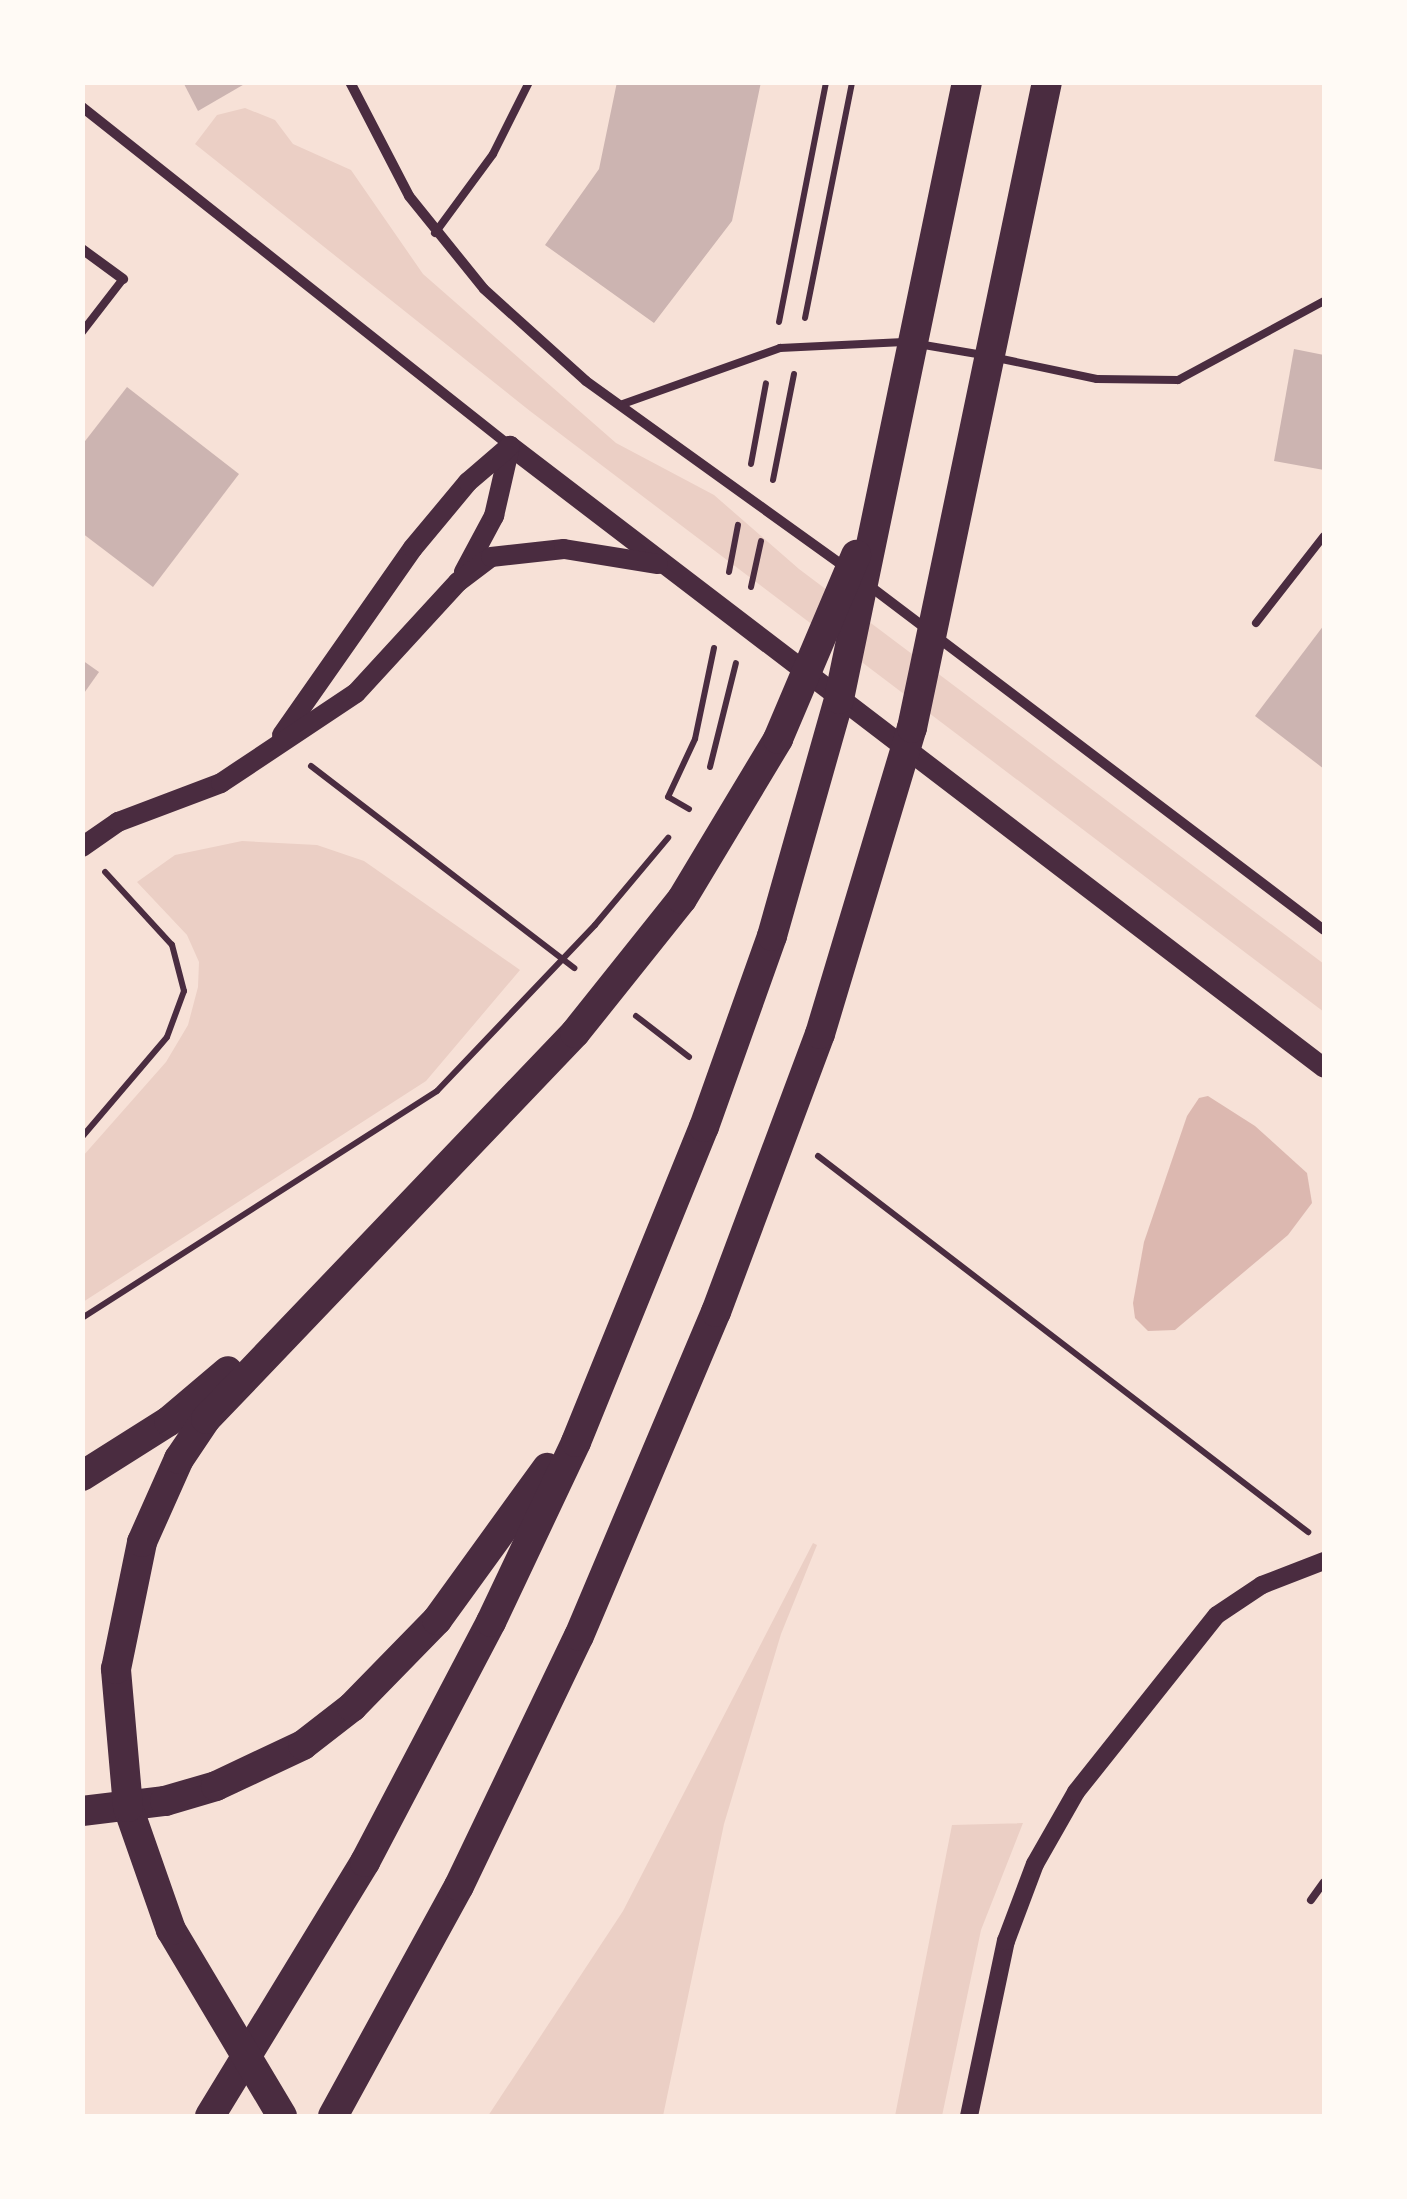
<!DOCTYPE html>
<style>
body{margin:0}
#map{position:relative;width:1407px;height:2199px;overflow:hidden;background:#f7e1d7;font-family:"Alegreya Sans",sans-serif}
div>[style]{position:absolute}
[style*='--x']{left:calc(var(--x)*1px);top:calc(var(--y)*1px);width:calc(var(--w)*1px);rotate:calc(var(--a)*1deg)}
.green>*{inset:0;background:#ebcfc5}
.water>*{inset:0;background:#dcb8b0}
.building>*{inset:0;background:#ccb4b1}
.path>*{height:6px;margin:-3px;padding:0 3px;transform-origin:3px;border-radius:3px;background:#4a2c40}
.service>*{height:8px;margin:-4px;padding:0 4px;transform-origin:4px;border-radius:4px;background:#4a2c40}
.minor>*{height:10px;margin:-5px;padding:0 5px;transform-origin:5px;border-radius:5px;background:#4a2c40}
.tertiary>*{height:18px;margin:-9px;padding:0 9px;transform-origin:9px;border-radius:9px;background:#4a2c40}
.secondary>*{height:20px;margin:-10px;padding:0 10px;transform-origin:10px;border-radius:10px;background:#4a2c40}
.motorway>*{height:30px;margin:-15px;padding:0 15px;transform-origin:15px;border-radius:15px;background:#4a2c40}
span{translate:-50% -50%;white-space:nowrap;text-align:center;line-height:1.15;-webkit-text-stroke:8px #fffaf5;paint-order:stroke}
.frame{position:absolute;inset:0;border:85px solid #fffaf5;pointer-events:none}
</style>
<div id="map">
<div class="green">
<div style="clip-path:polygon(245px 108px,275px 120px,293px 144px,351px 170px,423px 274px,616px 443px,714px 495px,799px 569px,1324px 964px,1324px 1012px,530px 411px,195px 144px,217px 115px)"></div>
<div style="clip-path:polygon(242px 841px,317px 845px,364px 861px,520px 970px,426px 1081px,83px 1302px,83px 1156px,166px 1062px,188px 1025px,198px 987px,199px 962px,187px 935px,137px 882px,175px 855px)"></div>
<div style="clip-path:polygon(813px 1543px,817px 1545px,781px 1634px,724px 1824px,663px 2116px,488px 2116px,623px 1911px)"></div>
<div style="clip-path:polygon(1023px 1823px,981px 1930px,942px 2116px,895px 2116px,952px 1825px)"></div>
</div>
<div class="water">
<div style="clip-path:polygon(1208px 1096px,1255px 1126px,1307px 1173px,1312px 1203px,1288px 1235px,1175px 1330px,1148px 1331px,1135px 1318px,1133px 1303px,1144px 1242px,1187px 1116px,1199px 1098px)"></div>
</div>
<div class="building">
<div style="clip-path:polygon(183px 82px,248px 82px,198px 111px)"></div>
<div style="clip-path:polygon(617px 82px,761px 82px,732px 221px,654px 323px,545px 245px,599px 169px)"></div>
<div style="clip-path:polygon(1294px 349px,1324px 355px,1324px 470px,1274px 461px)"></div>
<div style="clip-path:polygon(127px 387px,239px 474px,153px 587px,82px 533px,82px 445px)"></div>
<div style="clip-path:polygon(1324px 625px,1324px 769px,1255px 716px)"></div>
<div style="clip-path:polygon(82px 660px,99px 672px,82px 696px)"></div>
</div>
<div class="path">
<div style="--x:805;--y:318;--w:241;--a:-78.7"></div>
<div style="--x:779;--y:322;--w:245;--a:-78.9"></div>
<div style="--x:751;--y:464;--w:82;--a:-79.5"></div>
<div style="--x:773;--y:480;--w:108;--a:-78.8"></div>
<div style="--x:729;--y:572;--w:48;--a:-79.2"></div>
<div style="--x:751;--y:587;--w:47;--a:-77.7"></div>
<div style="--x:311;--y:766;--w:332;--a:37.5"></div>
<div style="--x:710;--y:767;--w:107;--a:-76"></div>
<div style="--x:689;--y:809;--w:24;--a:-150"></div>
<div style="--x:668;--y:797;--w:64;--a:-65"></div>
<div style="--x:695;--y:739;--w:93;--a:-78.2"></div>
<div style="--x:636;--y:1016;--w:67;--a:37.7"></div>
<div style="--x:82;--y:1137;--w:131;--a:-49.6"></div>
<div style="--x:167;--y:1037;--w:49;--a:-69.7"></div>
<div style="--x:184;--y:991;--w:48;--a:-104.6"></div>
<div style="--x:172;--y:945;--w:99;--a:-132.5"></div>
<div style="--x:818;--y:1156;--w:618;--a:37.5"></div>
<div style="--x:82;--y:1318;--w:421;--a:-32.6"></div>
<div style="--x:437;--y:1091;--w:229;--a:-46.4"></div>
<div style="--x:595;--y:925;--w:114;--a:-50"></div>
</div>
<div class="service">
<div style="--x:435;--y:233;--w:98;--a:-53.7"></div>
<div style="--x:493;--y:154;--w:80;--a:-63.4"></div>
<div style="--x:82;--y:332;--w:67;--a:-52.3"></div>
<div style="--x:918;--y:344;--w:66;--a:9.6"></div>
<div style="--x:997;--y:358;--w:102;--a:11.9"></div>
<div style="--x:1097;--y:379;--w:81;--a:0.7"></div>
<div style="--x:1178;--y:380;--w:166;--a:-28.4"></div>
<div style="--x:620;--y:405;--w:170;--a:-19.6"></div>
<div style="--x:780;--y:348;--w:124;--a:-2.8"></div>
<div style="--x:1256;--y:623;--w:110;--a:-52"></div>
<div style="--x:1311;--y:1900;--w:22;--a:-54"></div>
</div>
<div class="minor">
<div style="--x:350;--y:82;--w:128;--a:62.6"></div>
<div style="--x:409;--y:196;--w:119;--a:51.1"></div>
<div style="--x:484;--y:289;--w:137;--a:42"></div>
<div style="--x:586;--y:381;--w:319;--a:35.7"></div>
<div style="--x:82;--y:107;--w:546;--a:38.38"></div>
<div style="--x:82;--y:249;--w:51;--a:36.2"></div>
<div style="--x:867;--y:584;--w:573;--a:37.13"></div>
</div>
<div class="tertiary">
<div style="--x:969;--y:2116;--w:179;--a:-78.1"></div>
<div style="--x:1006;--y:1941;--w:82;--a:-69.4"></div>
<div style="--x:1035;--y:1864;--w:83;--a:-60.3"></div>
<div style="--x:1076;--y:1792;--w:226;--a:-51.5"></div>
<div style="--x:1217;--y:1615;--w:54;--a:-33.7"></div>
<div style="--x:1262;--y:1585;--w:66;--a:-21.2"></div>
</div>
<div class="secondary">
<div style="--x:510;--y:446;--w:1024;--a:37.38"></div>
<div style="--x:464;--y:572;--w:64;--a:-61.8"></div>
<div style="--x:494;--y:516;--w:72;--a:-77.1"></div>
<div style="--x:282;--y:735;--w:228;--a:-55"></div>
<div style="--x:413;--y:548;--w:86;--a:-50.2"></div>
<div style="--x:468;--y:482;--w:55;--a:-40.6"></div>
<div style="--x:82;--y:847;--w:44;--a:-34.8"></div>
<div style="--x:118;--y:822;--w:110;--a:-20.7"></div>
<div style="--x:221;--y:783;--w:162;--a:-33.7"></div>
<div style="--x:356;--y:693;--w:151;--a:-47.4"></div>
<div style="--x:458;--y:582;--w:41;--a:-37.1"></div>
<div style="--x:491;--y:557;--w:73;--a:-6.3"></div>
<div style="--x:564;--y:549;--w:95;--a:9.1"></div>
</div>
<div class="motorway">
<div style="--x:82;--y:1476;--w:103;--a:-32.3"></div>
<div style="--x:169;--y:1421;--w:77;--a:-40.3"></div>
<div style="--x:82;--y:1811;--w:84;--a:-6.9"></div>
<div style="--x:165;--y:1801;--w:53;--a:-16.4"></div>
<div style="--x:216;--y:1786;--w:96;--a:-25.2"></div>
<div style="--x:303;--y:1745;--w:62;--a:-37.8"></div>
<div style="--x:352;--y:1707;--w:122;--a:-45.7"></div>
<div style="--x:437;--y:1620;--w:188;--a:-54.1"></div>
<div style="--x:210;--y:2116;--w:298;--a:-58.6"></div>
<div style="--x:365;--y:1862;--w:271;--a:-62.3"></div>
<div style="--x:491;--y:1622;--w:199;--a:-64.7"></div>
<div style="--x:576;--y:1442;--w:340;--a:-67.9"></div>
<div style="--x:704;--y:1127;--w:203;--a:-70.4"></div>
<div style="--x:772;--y:936;--w:246;--a:-74.2"></div>
<div style="--x:839;--y:699;--w:630;--a:-78.28"></div>
<div style="--x:282;--y:2116;--w:217;--a:-120.8"></div>
<div style="--x:171;--y:1930;--w:130;--a:-109.3"></div>
<div style="--x:128;--y:1807;--w:139;--a:-95"></div>
<div style="--x:116;--y:1669;--w:130;--a:-78.4"></div>
<div style="--x:142;--y:1542;--w:91;--a:-66"></div>
<div style="--x:179;--y:1459;--w:48;--a:-56"></div>
<div style="--x:206;--y:1419;--w:534;--a:-46.29"></div>
<div style="--x:575;--y:1033;--w:171;--a:-51.4"></div>
<div style="--x:682;--y:899;--w:187;--a:-59"></div>
<div style="--x:778;--y:739;--w:200;--a:-67"></div>
<div style="--x:333;--y:2116;--w:262;--a:-61.3"></div>
<div style="--x:459;--y:1886;--w:277;--a:-64.4"></div>
<div style="--x:579;--y:1636;--w:352;--a:-67.1"></div>
<div style="--x:716;--y:1312;--w:297;--a:-69.5"></div>
<div style="--x:820;--y:1034;--w:320;--a:-73.3"></div>
<div style="--x:912;--y:728;--w:660;--a:-78.2"></div>
</div>
<div class="frame"></div>
</div>
